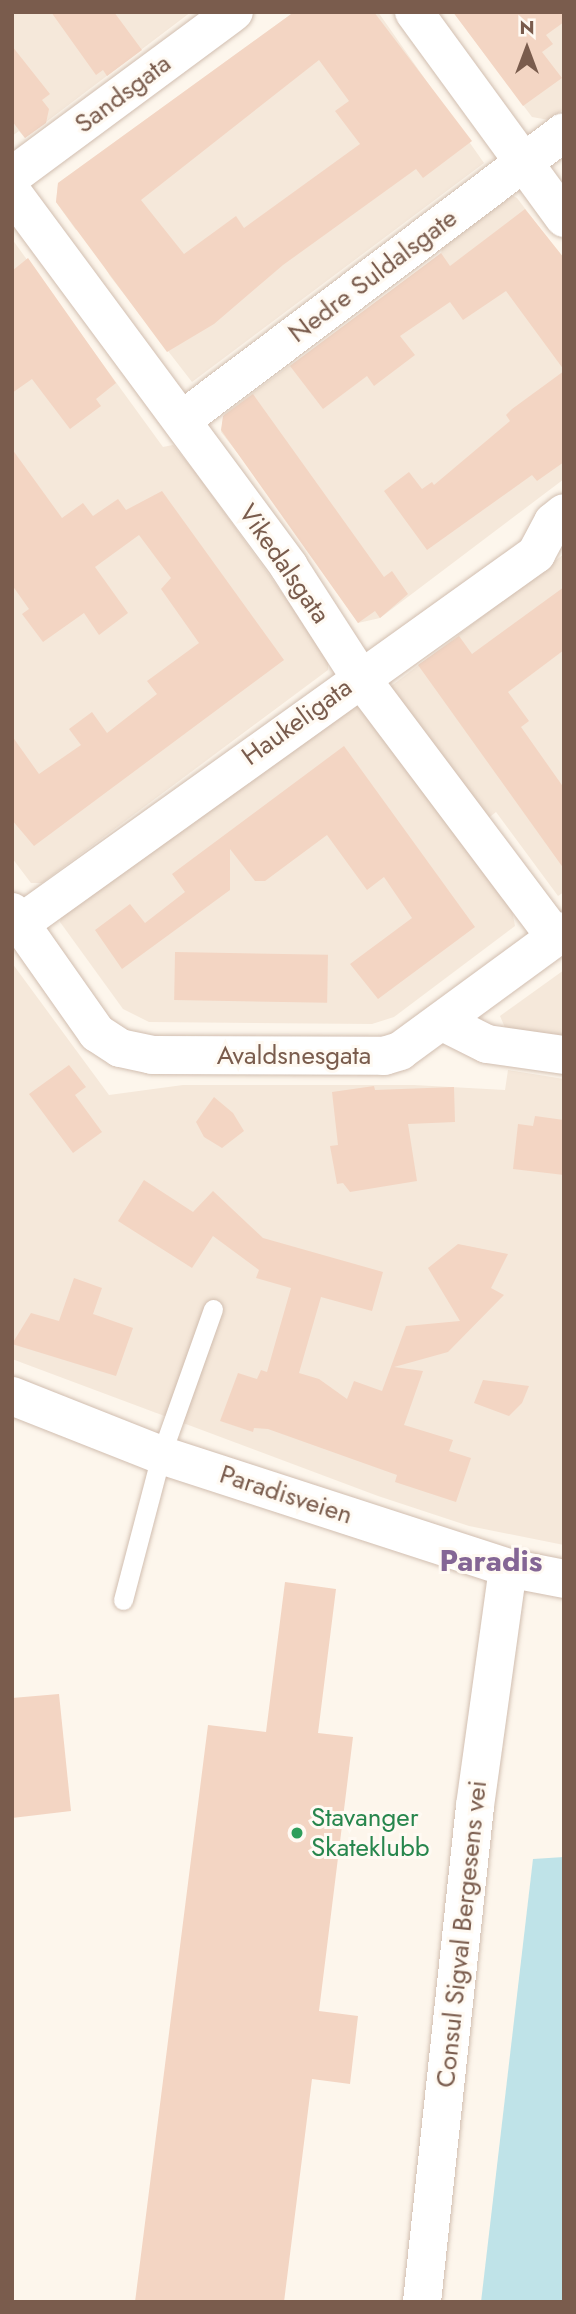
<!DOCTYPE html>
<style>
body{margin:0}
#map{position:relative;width:576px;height:2314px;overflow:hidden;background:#fdf6ec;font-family:Jost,sans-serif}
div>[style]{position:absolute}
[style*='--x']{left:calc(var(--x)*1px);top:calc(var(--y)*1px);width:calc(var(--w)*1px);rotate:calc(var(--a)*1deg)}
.residential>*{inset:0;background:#f5e8da}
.water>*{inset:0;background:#bfe3e8}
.building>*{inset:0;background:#f3d5c3;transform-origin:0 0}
.roads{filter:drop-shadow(0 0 2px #d1beb0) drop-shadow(0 0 2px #d1beb0)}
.service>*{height:19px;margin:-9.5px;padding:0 9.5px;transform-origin:9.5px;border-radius:9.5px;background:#fff}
.minor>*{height:38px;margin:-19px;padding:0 19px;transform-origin:19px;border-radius:19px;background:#fff}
.tertiary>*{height:38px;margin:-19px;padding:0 19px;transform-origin:19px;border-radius:19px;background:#fff}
.dots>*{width:19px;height:19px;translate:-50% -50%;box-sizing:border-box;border:4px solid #fffaf3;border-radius:50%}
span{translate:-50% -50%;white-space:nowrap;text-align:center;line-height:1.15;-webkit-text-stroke:6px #fffaf3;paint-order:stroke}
.street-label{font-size:26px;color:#7a5c4d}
.leisure-label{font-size:26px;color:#27864d}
.left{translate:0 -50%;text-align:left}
.quarter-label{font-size:30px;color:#846695;font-weight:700}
.frame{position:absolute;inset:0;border:14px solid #7a5c4d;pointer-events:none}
.north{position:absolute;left:492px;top:14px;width:70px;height:70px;-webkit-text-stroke:5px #fffaf3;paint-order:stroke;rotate:0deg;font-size:19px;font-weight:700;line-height:28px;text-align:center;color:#7a5c4d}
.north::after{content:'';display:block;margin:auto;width:24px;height:32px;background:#7a5c4d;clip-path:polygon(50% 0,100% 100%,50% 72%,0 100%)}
</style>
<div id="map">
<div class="residential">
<div style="clip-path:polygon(12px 12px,191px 12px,25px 138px,19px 131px,12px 136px)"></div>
<div style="clip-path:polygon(294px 12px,378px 12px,484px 163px,192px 382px,110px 276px,80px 227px,76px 230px,56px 202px,58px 183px)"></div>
<div style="clip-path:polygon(453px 12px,564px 12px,564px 109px,549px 120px,532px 117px)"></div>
<div style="clip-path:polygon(508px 193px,517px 198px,564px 260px,564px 479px,380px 618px,358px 623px,265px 488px,221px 432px,224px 414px,441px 254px,443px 241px)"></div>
<div style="clip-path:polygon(12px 239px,163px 447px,173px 445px,196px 473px,328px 657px,328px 670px,42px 883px,31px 883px,12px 858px)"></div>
<div style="clip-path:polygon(564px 554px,564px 892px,558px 896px,496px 812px,486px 820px,390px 687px)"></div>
<div style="clip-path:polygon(360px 701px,512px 910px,515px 926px,394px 1017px,372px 1024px,149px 1022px,123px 1009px,60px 922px,64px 907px)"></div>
<div style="clip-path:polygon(12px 963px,109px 1095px,183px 1085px,414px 1085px,505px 1090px,508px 1070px,564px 1079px,564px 1545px,469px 1526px,378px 1496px,12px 1359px)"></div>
<div style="clip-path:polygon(564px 970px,564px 1038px,506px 1030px,500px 1016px)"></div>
</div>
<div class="water">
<div style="clip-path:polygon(564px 1857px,564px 2302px,481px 2302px,533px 1859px)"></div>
</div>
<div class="building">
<div style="clip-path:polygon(51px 12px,114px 12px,142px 50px,107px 76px,103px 70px,96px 75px)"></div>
<div style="clip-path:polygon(evenodd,294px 12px,374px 12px,472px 141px,423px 178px,416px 169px,283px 265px,214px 324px,167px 352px,56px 202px,58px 183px,294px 12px,319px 60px,349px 101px,335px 111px,360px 144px,244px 228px,236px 216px,184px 254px,141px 200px,319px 60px)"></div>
<div style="clip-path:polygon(453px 12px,564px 12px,564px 22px,546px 35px,553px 44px,542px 52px,562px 78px,523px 106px)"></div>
<div style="clip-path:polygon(12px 46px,50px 94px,42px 100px,49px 109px,46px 123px,25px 138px,12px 121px)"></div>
<div style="clip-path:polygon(525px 209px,564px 258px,564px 370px,506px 291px,463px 320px,450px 302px,400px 336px,415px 355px,374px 386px,367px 376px,323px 409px,290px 366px,441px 253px,450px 266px)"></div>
<div style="clip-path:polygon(28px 258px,116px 383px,96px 399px,101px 406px,70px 429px,32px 379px,12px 393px,12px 271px)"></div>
<div style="clip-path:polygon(564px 371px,564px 462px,537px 481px,532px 475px,427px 550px,384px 491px,409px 472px,422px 489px,432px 482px,434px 485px,510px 421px,506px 415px,512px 409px)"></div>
<div style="clip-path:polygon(253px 394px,384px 577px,392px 571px,408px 594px,380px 618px,375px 611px,358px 623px,221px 430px,223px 416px)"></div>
<div style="clip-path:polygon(12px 449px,62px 518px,83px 503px,93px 516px,118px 499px,126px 510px,162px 491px,284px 660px,34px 846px,12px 820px,12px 736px,39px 774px,81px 745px,69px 729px,92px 712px,107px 733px,157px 694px,147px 681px,199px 643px,161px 589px,171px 578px,139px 535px,95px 567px,128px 613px,99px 635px,84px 613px,43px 642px,22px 614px,29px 609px,12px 585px)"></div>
<div style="clip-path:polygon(564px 587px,564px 650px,508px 692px,529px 721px,521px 727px,564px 788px,564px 869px,418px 665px,459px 636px,472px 654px)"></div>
<div style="clip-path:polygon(344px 746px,475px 927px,378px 999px,350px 964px,412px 918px,384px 877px,367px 890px,327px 835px,265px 881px,255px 881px,230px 849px,230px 890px,122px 969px,95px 930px,130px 904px,145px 923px,185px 892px,172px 874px)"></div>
<div style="left:175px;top:952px;width:153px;height:48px;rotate:1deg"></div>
<div style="clip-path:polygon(69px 1065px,86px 1087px,75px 1095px,102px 1132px,73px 1153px,29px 1094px)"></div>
<div style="clip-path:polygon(374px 1086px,375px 1090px,454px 1087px,455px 1122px,408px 1124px,417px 1181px,350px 1192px,343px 1183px,337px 1184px,330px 1146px,338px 1145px,332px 1092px)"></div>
<div style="clip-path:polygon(214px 1097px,233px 1113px,244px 1131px,222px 1148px,204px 1137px,196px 1122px)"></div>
<div style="clip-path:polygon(535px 1116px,564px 1120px,564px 1175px,513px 1169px,518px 1124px,533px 1126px)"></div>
<div style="clip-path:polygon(144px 1180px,193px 1212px,213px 1191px,263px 1238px,383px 1272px,372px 1311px,321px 1297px,299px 1373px,319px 1379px,347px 1399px,354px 1381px,382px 1391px,406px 1326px,460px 1321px,428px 1268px,458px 1244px,508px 1254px,491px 1288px,504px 1295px,448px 1352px,394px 1367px,423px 1371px,404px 1425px,453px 1440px,449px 1451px,471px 1458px,456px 1502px,395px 1482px,397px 1475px,268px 1429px,254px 1428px,253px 1432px,220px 1421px,238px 1373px,257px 1379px,261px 1370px,267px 1372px,291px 1288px,256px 1278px,259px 1270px,213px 1236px,192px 1268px,118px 1221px)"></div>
<div style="clip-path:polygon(74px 1278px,102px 1288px,93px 1314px,133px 1328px,116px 1376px,12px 1344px,31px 1313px,59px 1321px)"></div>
<div style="clip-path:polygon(483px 1380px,529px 1386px,522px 1403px,509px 1416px,474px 1403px)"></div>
<div style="clip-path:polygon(285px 1582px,336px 1589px,318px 1733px,353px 1737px,319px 2011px,358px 2016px,350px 2084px,312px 2079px,284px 2302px,135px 2302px,208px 1725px,266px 1732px)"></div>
<div style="clip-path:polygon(59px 1694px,71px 1811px,12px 1818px,12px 1698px)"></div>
</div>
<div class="roads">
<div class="service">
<div style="--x:123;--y:1600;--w:150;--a:-75.3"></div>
<div style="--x:161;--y:1455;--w:155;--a:-70.4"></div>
</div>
<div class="minor">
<div style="--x:414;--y:12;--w:255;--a:53.9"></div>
<div style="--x:12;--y:176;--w:276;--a:-36.5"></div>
<div style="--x:12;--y:192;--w:466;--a:53.5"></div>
<div style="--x:289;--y:567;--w:131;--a:57.2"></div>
<div style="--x:360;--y:677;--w:325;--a:53.1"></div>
<div style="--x:182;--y:420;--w:478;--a:-37"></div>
<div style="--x:21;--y:923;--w:634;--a:-35.62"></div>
<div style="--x:536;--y:554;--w:36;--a:-62"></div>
<div style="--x:553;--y:522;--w:14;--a:-39"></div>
<div style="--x:443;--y:1022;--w:49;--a:26.6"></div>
<div style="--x:487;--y:1044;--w:78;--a:8.1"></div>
<div style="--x:508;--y:1568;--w:57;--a:11.1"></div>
</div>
<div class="tertiary">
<div style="--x:12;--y:912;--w:148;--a:54.9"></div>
<div style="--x:97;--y:1033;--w:27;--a:33"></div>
<div style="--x:120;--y:1048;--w:33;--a:12"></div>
<div style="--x:152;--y:1055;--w:232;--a:0.2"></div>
<div style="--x:384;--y:1056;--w:17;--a:-17"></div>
<div style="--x:400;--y:1051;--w:203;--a:-36.2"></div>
<div style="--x:12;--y:1396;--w:160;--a:21.6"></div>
<div style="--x:161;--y:1455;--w:365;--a:18"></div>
<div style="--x:508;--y:1568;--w:240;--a:97.9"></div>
<div style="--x:475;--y:1806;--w:499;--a:96.1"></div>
</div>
</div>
<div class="dots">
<div style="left:297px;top:1833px;background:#2e9e5b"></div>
</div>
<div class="street-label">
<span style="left:123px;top:94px;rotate:-37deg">Sandsgata</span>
<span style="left:373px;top:276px;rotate:-37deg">Nedre Suldalsgate</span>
<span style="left:284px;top:564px;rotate:55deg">Vikedalsgata</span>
<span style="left:297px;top:722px;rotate:-36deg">Haukeligata</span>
<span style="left:294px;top:1056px">Avaldsnesgata</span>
<span style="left:286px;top:1495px;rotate:18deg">Paradisveien</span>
<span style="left:462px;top:1934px;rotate:-84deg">Consul Sigval Bergesens vei</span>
</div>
<div class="leisure-label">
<span class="left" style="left:311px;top:1833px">Stavanger<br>Skateklubb</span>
</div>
<div class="quarter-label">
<span style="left:491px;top:1561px">Paradis</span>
</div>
<div class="frame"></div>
<div class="north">N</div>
</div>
